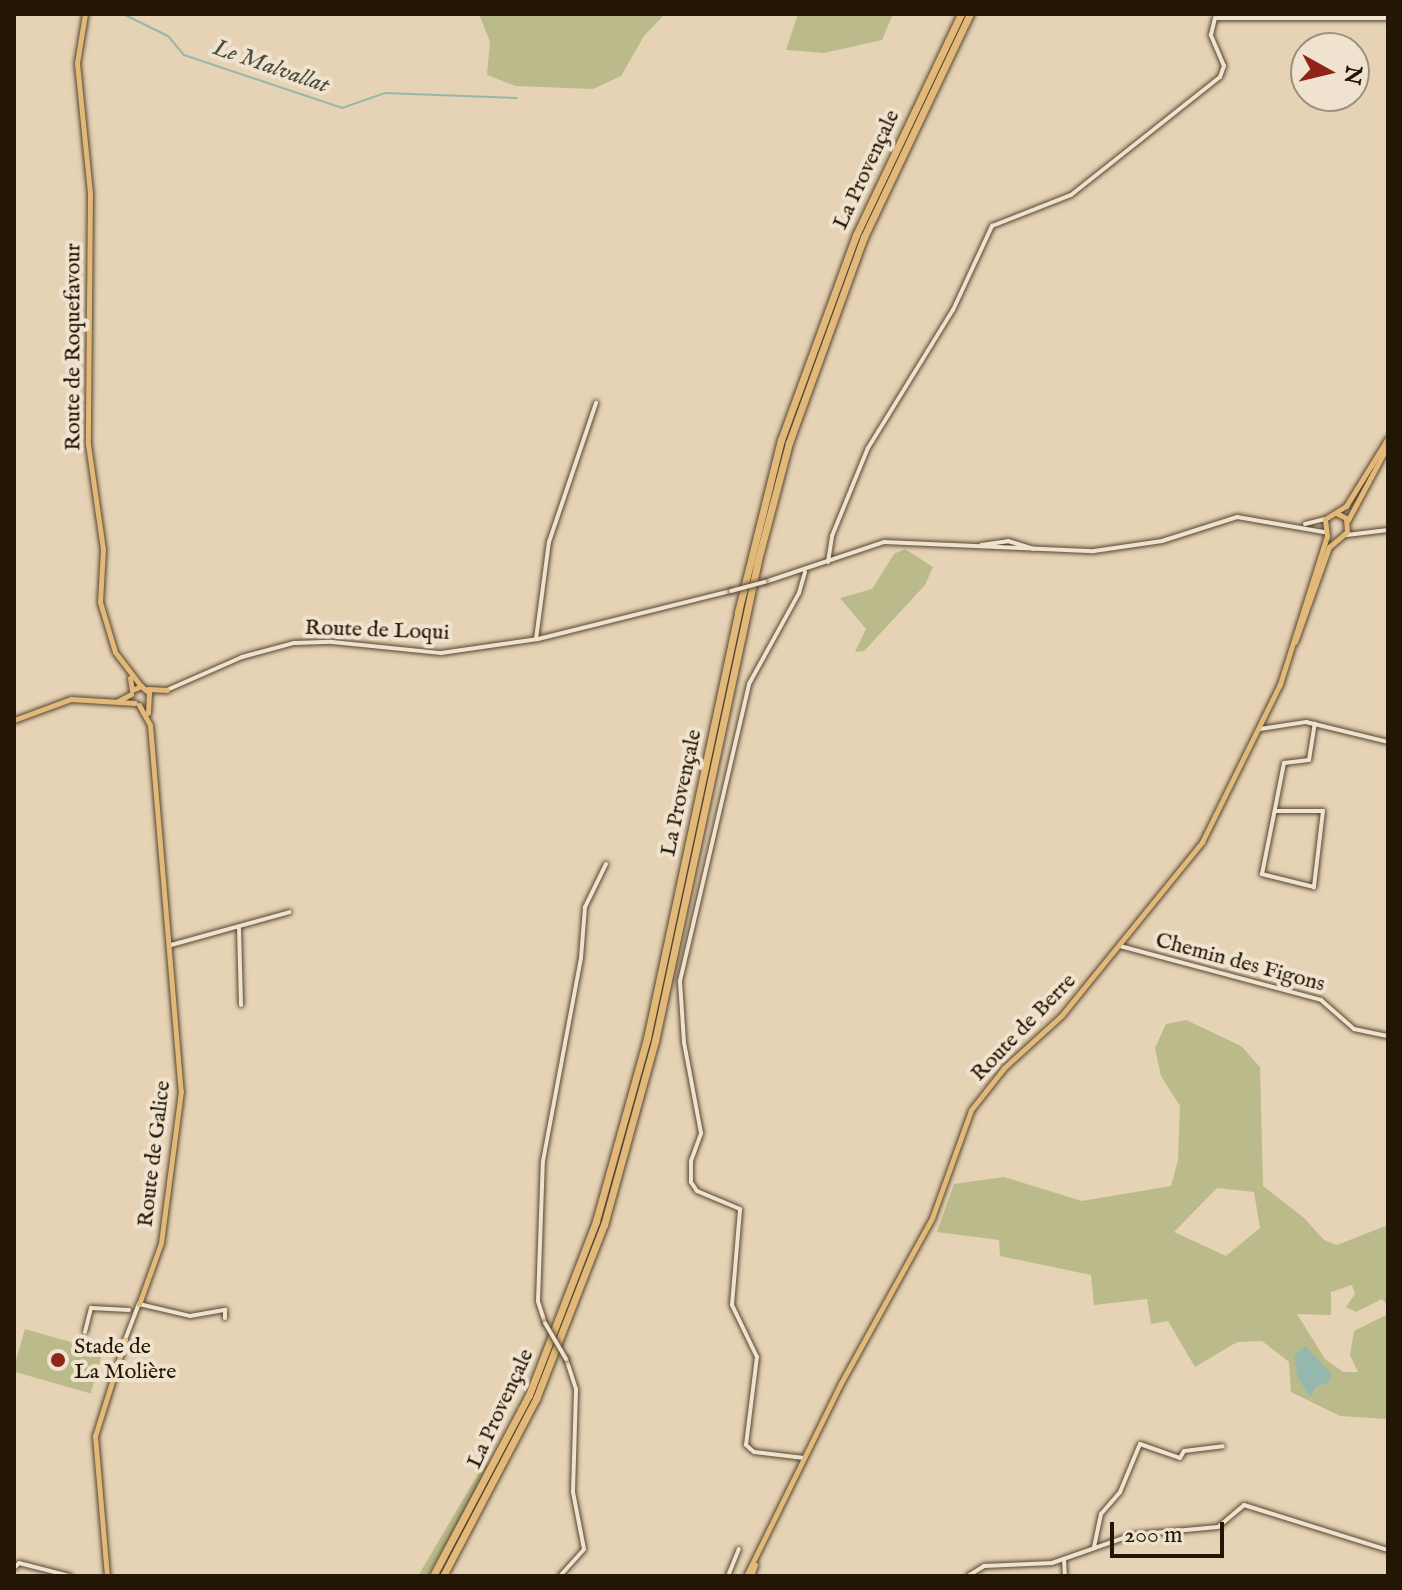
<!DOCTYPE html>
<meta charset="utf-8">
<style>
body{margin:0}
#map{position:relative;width:1402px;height:1590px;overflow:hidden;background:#e6d2b4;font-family:"IM FELL English",serif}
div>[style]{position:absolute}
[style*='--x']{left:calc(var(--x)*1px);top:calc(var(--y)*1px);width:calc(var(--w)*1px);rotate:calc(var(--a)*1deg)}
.green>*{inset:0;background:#baba8a;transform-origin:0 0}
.water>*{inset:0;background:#96b8ac}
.stream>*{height:2px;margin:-1px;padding:0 1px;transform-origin:1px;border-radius:1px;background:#96b8ac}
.roads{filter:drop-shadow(0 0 2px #544530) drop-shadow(0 0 2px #544530)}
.minor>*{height:4px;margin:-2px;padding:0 2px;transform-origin:2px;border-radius:2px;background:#efe2ce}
.major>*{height:5px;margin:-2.5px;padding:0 2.5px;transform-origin:2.5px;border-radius:2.5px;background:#e3b97a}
.highway>*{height:7px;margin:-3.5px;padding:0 3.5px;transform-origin:3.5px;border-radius:3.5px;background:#e3b97a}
.bridges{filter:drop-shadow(0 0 2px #544530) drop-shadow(0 0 2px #544530)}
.minor-bridge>*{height:4px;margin:-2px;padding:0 2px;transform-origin:2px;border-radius:2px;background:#efe2ce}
.dots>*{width:22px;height:22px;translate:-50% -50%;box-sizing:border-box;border:4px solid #efe2ce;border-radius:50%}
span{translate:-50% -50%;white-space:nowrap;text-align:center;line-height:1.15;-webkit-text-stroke:8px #efe2ce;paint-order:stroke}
.street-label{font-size:22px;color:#241604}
.poi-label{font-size:22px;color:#241604}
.left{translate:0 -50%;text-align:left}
.water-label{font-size:24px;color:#4c4f3f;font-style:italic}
.frame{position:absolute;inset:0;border:16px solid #241604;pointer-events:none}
.north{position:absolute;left:1290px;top:32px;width:80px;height:80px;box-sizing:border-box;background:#efe2ce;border:2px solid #9e907d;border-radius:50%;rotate:98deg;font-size:22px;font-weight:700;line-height:32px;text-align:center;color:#241604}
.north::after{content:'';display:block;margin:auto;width:28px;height:36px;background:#8f2418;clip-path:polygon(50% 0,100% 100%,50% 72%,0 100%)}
.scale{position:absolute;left:1110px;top:1522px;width:114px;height:36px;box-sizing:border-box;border:4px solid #241604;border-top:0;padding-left:10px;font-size:24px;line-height:28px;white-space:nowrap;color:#241604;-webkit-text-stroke:6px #efe2ce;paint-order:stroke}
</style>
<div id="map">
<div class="green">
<div style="clip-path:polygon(479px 14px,665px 14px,644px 36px,621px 76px,593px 89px,516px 86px,487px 75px,490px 42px)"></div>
<div style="clip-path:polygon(798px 14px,893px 14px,882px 40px,824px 53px,786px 50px)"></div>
<div style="clip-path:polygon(905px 549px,933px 567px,925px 585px,864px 651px,855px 652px,866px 629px,840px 598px,872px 589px,894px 554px)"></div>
<div style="clip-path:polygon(evenodd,1186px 1020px,1241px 1046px,1260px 1067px,1263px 1186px,1304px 1218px,1324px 1240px,1337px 1245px,1388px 1225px,1388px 1306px,1382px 1299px,1356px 1312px,1346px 1307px,1355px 1294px,1352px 1285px,1331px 1292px,1331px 1315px,1297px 1314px,1325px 1359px,1343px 1372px,1358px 1372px,1350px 1355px,1354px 1331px,1388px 1314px,1388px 1419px,1340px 1416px,1291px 1392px,1289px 1362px,1262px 1341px,1237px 1342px,1195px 1367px,1168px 1321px,1151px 1324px,1147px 1299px,1094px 1305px,1091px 1275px,1000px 1256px,999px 1240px,937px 1232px,954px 1184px,1004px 1177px,1082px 1201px,1171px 1186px,1178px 1160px,1180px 1106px,1161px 1076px,1155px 1048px,1166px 1024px,1186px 1020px,1217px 1188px,1254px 1192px,1260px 1228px,1226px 1256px,1174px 1232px,1217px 1188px)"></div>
<div style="left:25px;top:1329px;width:81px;height:44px;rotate:16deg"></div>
<div style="clip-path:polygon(484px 1464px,489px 1466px,447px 1542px,427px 1576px,418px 1576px)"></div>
</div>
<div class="water">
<div style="clip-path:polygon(1305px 1346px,1331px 1373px,1329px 1382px,1316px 1387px,1310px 1397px,1298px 1378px,1294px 1356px)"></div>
</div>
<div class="stream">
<div style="--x:123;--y:14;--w:50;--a:26.1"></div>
<div style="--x:168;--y:36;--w:25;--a:50"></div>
<div style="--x:184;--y:55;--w:167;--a:18.5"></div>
<div style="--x:342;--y:108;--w:46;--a:-19.2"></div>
<div style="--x:385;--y:93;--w:132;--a:2.2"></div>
</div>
<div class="roads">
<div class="minor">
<div style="--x:1305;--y:524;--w:21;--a:-14"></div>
<div style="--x:1347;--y:535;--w:41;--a:-7"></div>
<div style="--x:981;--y:545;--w:27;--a:-8"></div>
<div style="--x:1008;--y:541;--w:27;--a:17"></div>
<div style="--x:828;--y:562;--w:26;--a:-81"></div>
<div style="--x:832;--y:536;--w:95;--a:-67.8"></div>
<div style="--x:868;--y:448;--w:162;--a:-58.4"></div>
<div style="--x:953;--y:310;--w:93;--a:-65.1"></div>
<div style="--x:992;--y:226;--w:85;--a:-21.4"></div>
<div style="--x:1071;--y:195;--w:190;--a:-38.4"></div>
<div style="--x:1220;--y:77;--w:12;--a:-70"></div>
<div style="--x:1224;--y:66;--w:34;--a:-113"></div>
<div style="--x:1211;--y:35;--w:17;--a:-77"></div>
<div style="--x:1215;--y:18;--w:173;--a:0"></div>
<div style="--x:765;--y:582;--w:126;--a:-18.6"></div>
<div style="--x:884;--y:542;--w:210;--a:2.5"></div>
<div style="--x:1094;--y:551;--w:69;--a:-8.4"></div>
<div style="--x:1162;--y:541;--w:79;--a:-17.7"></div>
<div style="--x:1237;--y:517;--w:88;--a:9.8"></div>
<div style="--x:536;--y:639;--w:98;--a:-82.4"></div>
<div style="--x:549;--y:542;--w:147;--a:-71.3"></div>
<div style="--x:167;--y:690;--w:82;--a:-23.7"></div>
<div style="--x:242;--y:657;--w:54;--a:-15.1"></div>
<div style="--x:294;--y:643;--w:38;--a:-2"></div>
<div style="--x:332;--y:642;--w:110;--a:5.8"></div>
<div style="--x:441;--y:653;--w:98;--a:-8.2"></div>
<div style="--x:538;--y:639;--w:199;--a:-14"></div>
<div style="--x:1260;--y:729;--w:47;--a:-8.7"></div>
<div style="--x:1306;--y:722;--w:84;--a:13.7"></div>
<div style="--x:1275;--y:811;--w:48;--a:0"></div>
<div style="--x:1323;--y:811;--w:77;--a:96.8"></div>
<div style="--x:1314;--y:887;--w:54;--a:-166"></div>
<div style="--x:1262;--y:874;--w:56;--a:-78.7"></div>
<div style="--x:1273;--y:819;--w:57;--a:-78.9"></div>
<div style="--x:1284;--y:763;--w:25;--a:-7"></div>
<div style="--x:1309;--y:760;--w:37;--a:-81"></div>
<div style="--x:239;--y:928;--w:77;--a:88.5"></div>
<div style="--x:171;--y:945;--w:123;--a:-15.5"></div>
<div style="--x:1120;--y:946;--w:208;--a:15"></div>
<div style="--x:1321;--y:1000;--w:44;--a:41.3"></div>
<div style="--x:1354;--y:1029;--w:35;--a:12"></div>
<div style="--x:545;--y:1323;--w:23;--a:-108"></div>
<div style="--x:538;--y:1301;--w:140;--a:-88"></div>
<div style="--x:543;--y:1161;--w:207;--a:-79.4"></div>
<div style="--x:581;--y:958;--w:51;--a:-85.5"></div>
<div style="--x:585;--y:907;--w:48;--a:-64"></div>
<div style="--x:85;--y:1332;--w:25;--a:-76"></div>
<div style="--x:91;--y:1308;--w:38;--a:3"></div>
<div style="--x:125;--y:1340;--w:39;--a:-69"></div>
<div style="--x:139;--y:1304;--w:52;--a:13.2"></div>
<div style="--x:190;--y:1316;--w:36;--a:-10"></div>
<div style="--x:225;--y:1310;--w:8;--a:90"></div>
<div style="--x:804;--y:1458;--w:50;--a:-173.2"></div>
<div style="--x:754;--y:1452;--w:11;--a:-139"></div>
<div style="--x:746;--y:1445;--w:89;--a:-82.9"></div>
<div style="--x:757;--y:1357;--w:58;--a:-115.7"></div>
<div style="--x:732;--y:1305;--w:96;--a:-85.2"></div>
<div style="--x:740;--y:1209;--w:47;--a:-157.3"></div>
<div style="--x:697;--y:1191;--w:11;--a:-124"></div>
<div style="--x:691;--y:1182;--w:21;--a:-90"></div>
<div style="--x:691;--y:1161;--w:30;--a:-70"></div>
<div style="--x:701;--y:1133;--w:93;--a:-100.6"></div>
<div style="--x:684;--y:1042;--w:61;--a:-93.8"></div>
<div style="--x:680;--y:981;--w:305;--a:-76.9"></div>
<div style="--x:749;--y:684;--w:104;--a:-61.2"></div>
<div style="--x:799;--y:593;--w:22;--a:-74"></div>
<div style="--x:1094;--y:1547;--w:34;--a:-78"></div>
<div style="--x:1101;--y:1514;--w:29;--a:-49"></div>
<div style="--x:1120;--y:1492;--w:52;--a:-67.4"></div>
<div style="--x:1140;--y:1444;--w:42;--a:19.3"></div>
<div style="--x:1180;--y:1458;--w:8;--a:-60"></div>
<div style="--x:1184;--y:1451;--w:39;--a:-7"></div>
<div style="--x:1064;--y:1559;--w:17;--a:87"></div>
<div style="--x:14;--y:1568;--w:7;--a:-45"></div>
<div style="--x:19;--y:1563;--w:53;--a:14.3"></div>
<div style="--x:560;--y:1576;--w:36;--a:-48"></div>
<div style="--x:584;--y:1549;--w:58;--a:-100.9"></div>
<div style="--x:573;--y:1492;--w:103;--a:-88.3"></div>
<div style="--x:576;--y:1389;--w:32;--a:-108"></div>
<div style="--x:728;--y:1576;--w:29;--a:-68"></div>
<div style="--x:968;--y:1576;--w:19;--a:-32"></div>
<div style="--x:984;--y:1566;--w:68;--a:-2.5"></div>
<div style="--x:1052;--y:1563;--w:85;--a:-19.3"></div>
<div style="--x:1132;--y:1535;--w:86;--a:-5.3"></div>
<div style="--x:1218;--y:1527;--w:34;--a:-40"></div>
<div style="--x:1244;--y:1505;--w:151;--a:17.4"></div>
</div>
<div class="major">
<div style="--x:85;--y:14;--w:50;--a:99.3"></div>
<div style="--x:77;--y:63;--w:131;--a:84.3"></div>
<div style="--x:90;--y:193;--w:251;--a:90.5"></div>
<div style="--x:88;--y:444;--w:106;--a:81.9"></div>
<div style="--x:103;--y:549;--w:53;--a:93.2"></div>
<div style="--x:100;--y:602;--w:52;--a:73.3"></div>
<div style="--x:115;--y:652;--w:43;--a:52.6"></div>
<div style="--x:1348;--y:520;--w:85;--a:-61.9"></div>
<div style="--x:1327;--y:536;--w:17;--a:-97"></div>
<div style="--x:1325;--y:519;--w:25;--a:-32"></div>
<div style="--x:1346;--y:506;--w:80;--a:-58.3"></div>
<div style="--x:1295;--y:642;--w:101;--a:-70.3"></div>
<div style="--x:1329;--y:547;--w:23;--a:-40"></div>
<div style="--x:1347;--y:532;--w:14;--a:-94"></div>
<div style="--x:1346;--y:518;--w:11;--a:-153"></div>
<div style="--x:130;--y:678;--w:12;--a:81"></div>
<div style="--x:132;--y:690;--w:10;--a:-24"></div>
<div style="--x:141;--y:686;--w:11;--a:41"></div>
<div style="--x:149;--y:693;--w:20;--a:93"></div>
<div style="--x:148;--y:689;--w:19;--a:3"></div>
<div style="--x:118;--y:701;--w:15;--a:-28"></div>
<div style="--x:139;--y:705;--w:23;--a:61"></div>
<div style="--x:150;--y:725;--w:367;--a:85.2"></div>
<div style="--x:181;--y:1091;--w:153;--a:97.5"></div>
<div style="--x:161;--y:1243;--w:65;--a:109.8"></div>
<div style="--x:14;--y:720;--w:61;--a:-20.2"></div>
<div style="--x:71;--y:699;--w:64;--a:3.6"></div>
<div style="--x:107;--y:1576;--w:141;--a:-94.9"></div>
<div style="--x:95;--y:1436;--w:101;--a:-72.6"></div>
<div style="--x:746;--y:1576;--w:215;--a:-63.8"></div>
<div style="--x:841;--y:1383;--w:188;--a:-61.1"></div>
<div style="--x:932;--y:1218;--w:115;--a:-70.1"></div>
<div style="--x:971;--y:1110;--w:53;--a:-51.8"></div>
<div style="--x:1004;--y:1068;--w:79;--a:-42.4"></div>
<div style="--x:1062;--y:1015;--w:223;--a:-51"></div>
<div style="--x:1202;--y:842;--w:176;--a:-63.7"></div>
<div style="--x:1280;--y:684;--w:155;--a:-72.4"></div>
<div style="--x:751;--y:1576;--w:12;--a:-70"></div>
</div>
<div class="highway">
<div style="--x:433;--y:1576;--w:205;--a:-62.1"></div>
<div style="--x:529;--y:1395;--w:186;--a:-68.9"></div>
<div style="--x:596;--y:1221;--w:190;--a:-74.4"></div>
<div style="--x:647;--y:1038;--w:436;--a:-77.9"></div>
<div style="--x:738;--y:612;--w:177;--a:-76"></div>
<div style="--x:781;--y:440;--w:218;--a:-69.9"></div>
<div style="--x:856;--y:235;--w:245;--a:-64.6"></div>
<div style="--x:443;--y:1576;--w:200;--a:-62.3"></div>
<div style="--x:536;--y:1399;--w:187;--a:-68.7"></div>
<div style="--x:604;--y:1225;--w:191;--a:-74.5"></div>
<div style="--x:655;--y:1041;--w:488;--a:-77.9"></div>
<div style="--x:757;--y:564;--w:125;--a:-75.2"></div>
<div style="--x:789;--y:443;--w:219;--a:-70"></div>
<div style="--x:864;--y:237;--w:247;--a:-64.6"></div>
</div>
</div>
<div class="bridges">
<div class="minor-bridge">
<div style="--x:731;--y:591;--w:35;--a:-15"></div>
<div style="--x:545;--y:1323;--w:42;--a:59.7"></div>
</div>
</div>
<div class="dots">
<div style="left:58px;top:1360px;background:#8f2418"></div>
</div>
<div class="street-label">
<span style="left:867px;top:170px;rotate:-65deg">La Provençale</span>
<span style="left:74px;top:347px;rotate:-90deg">Route de Roquefavour</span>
<span style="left:377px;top:631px;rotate:2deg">Route de Loqui</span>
<span style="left:682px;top:793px;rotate:-78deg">La Provençale</span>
<span style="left:1240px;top:963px;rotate:15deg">Chemin des Figons</span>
<span style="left:1024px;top:1028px;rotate:-46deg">Route de Berre</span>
<span style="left:155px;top:1154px;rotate:-83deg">Route de Galice</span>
<span style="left:501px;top:1409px;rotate:-65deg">La Provençale</span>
</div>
<div class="poi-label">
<span class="left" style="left:74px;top:1360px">Stade de<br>La Molière</span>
</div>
<div class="water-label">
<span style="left:271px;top:67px;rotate:19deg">Le Malvallat</span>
</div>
<div class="frame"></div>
<div class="north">N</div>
<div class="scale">200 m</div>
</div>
